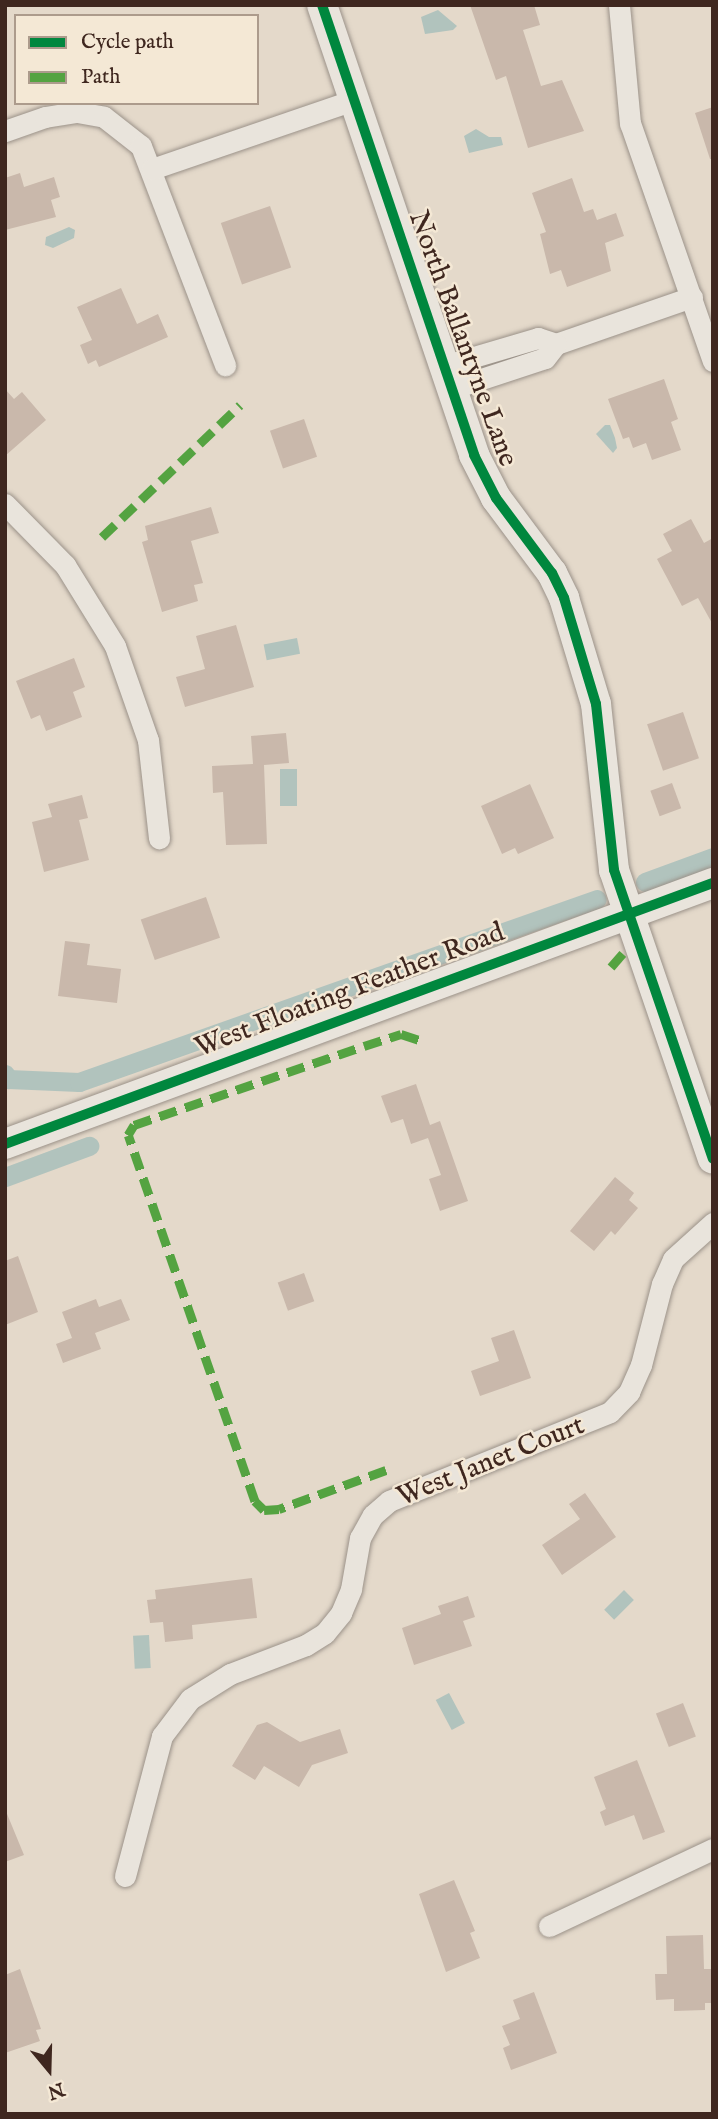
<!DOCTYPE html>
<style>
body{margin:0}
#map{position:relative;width:718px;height:2119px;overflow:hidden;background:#e4d9ca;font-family:"IM FELL English",serif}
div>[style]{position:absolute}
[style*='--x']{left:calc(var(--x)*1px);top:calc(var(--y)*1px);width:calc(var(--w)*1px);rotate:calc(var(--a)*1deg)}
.water>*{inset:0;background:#b1c3bd;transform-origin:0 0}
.canal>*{height:19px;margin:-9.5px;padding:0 9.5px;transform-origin:9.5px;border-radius:9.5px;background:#b1c3bd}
.building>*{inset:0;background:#c9b8ab;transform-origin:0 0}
.roads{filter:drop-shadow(0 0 2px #9b9289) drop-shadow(0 0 2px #9b9289)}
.street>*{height:21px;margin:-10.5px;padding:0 10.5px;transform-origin:10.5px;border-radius:10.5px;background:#e9e4dc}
.secondary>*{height:30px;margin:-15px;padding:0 15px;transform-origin:15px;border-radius:15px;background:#e9e4dc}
.quiet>*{height:9px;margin-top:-4.5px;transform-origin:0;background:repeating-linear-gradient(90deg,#54a341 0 18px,transparent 0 27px)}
.cycleway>*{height:10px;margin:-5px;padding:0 5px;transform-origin:5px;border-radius:5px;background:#00873e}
span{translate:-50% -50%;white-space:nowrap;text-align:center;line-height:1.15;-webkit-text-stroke:5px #f4e8d5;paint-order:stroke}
.street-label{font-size:28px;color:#3f271f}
.frame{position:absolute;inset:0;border:7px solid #3f271f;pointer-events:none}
.legend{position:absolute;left:14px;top:14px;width:245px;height:91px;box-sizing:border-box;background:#f4e8d5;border:2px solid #ac9b8c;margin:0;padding:9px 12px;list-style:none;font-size:21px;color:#3f271f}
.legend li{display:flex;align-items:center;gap:14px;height:35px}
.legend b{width:35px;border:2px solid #ac9b8c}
.north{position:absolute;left:14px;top:2035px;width:70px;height:70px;-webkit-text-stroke:5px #f4e8d5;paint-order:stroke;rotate:161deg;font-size:19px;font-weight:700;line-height:28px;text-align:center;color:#3f271f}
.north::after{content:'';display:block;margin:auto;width:24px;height:32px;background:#3f271f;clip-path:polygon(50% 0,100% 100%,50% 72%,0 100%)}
</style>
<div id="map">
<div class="water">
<div style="clip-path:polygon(438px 10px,457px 26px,453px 30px,425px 34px,421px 17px)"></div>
<div style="clip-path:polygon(476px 129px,489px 137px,501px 137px,503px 145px,469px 153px,464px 136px)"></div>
<div style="clip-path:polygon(69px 227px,75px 230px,74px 238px,53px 248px,45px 245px,46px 237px)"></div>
<div style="clip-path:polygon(605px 425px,610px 425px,615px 438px,617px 448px,613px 453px,596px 434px)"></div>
<div style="left:297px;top:638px;width:16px;height:34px;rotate:79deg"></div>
<div style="left:280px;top:769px;width:17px;height:37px"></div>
<div style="left:624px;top:1590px;width:14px;height:28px;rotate:45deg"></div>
<div style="left:149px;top:1635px;width:33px;height:16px;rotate:87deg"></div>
<div style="left:449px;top:1693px;width:34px;height:15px;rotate:62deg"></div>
</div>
<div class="canal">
<div style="--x:645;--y:882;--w:72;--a:-20.2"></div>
<div style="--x:5;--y:1074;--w:6;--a:59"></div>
<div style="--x:8;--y:1079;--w:71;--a:2.4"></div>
<div style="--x:79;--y:1082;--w:549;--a:-19.46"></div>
<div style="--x:5;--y:1177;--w:90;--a:-20.3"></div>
</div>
<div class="building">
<div style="clip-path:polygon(470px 5px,534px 5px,540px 25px,523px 30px,541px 86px,562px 80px,584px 131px,528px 148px,506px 76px,496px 80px)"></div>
<div style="clip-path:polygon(713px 107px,713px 159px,710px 159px,695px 113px)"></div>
<div style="clip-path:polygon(20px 173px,24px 187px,54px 177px,60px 197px,51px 200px,56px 217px,5px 230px,5px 178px)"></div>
<div style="clip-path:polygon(572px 178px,584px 212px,593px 209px,597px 220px,616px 213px,624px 236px,605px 243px,611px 271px,567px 287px,561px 270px,550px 274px,540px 234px,546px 232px,532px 193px)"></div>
<div style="left:270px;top:206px;width:65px;height:52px;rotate:71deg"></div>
<div style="clip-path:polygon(121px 288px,137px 324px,158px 314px,168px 337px,99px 367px,96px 360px,88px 364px,80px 345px,92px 340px,77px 307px)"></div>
<div style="clip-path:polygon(664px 379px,678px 419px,671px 422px,681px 450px,652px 460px,646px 443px,633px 448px,629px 437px,623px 439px,608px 399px)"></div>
<div style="clip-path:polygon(5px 389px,14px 399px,22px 392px,46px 420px,5px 456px)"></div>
<div style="left:304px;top:419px;width:40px;height:36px;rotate:71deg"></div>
<div style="clip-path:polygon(211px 507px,219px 533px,191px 541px,203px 583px,194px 585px,198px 601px,162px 612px,142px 542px,148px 540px,145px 526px)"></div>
<div style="clip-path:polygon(691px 519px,704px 543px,713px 538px,713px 625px,698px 598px,682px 606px,657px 559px,672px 551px,663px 534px)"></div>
<div style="clip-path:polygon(236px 625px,254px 687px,185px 707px,176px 677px,205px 669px,196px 636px)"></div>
<div style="clip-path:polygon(74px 658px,85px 687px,73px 692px,82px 717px,46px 731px,40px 715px,31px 719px,16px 681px)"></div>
<div style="left:683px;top:712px;width:49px;height:38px;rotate:71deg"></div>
<div style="clip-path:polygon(286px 733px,289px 763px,264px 765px,267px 844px,226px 845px,223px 792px,213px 793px,212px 766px,253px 764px,251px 736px)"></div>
<div style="left:672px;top:783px;width:27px;height:23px;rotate:70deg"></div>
<div style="clip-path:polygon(530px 784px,554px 838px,518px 854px,515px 848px,502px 854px,481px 806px)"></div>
<div style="clip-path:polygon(82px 795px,88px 818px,79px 820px,89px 860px,44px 872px,32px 822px,52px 817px,48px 804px)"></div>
<div style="left:206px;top:897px;width:43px;height:69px;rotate:71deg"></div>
<div style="clip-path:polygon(65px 941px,90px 944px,87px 965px,121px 969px,117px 1003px,58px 996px)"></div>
<div style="clip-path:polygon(416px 1084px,430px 1125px,440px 1121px,468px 1201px,440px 1211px,429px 1179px,441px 1175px,428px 1138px,411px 1144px,403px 1119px,391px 1123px,381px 1096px)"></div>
<div style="clip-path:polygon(615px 1177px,634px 1193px,629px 1200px,638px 1208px,615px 1235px,611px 1231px,594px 1251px,570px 1231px)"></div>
<div style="clip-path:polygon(18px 1256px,38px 1312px,5px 1325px,5px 1261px)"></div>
<div style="left:304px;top:1273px;width:30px;height:28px;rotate:70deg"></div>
<div style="clip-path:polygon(96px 1299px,99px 1307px,121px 1299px,130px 1320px,95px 1333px,101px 1349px,63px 1363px,56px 1344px,72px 1338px,62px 1312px)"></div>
<div style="clip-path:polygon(514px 1330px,531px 1378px,480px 1396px,471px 1371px,499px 1361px,491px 1338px)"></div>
<div style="clip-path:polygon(585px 1493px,616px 1537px,562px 1575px,542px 1545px,580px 1519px,569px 1504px)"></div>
<div style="clip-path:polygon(252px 1578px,257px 1618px,192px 1625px,193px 1639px,165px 1642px,163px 1622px,150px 1623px,147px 1600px,156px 1599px,155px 1590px)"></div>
<div style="clip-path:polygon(468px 1596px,475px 1617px,463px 1621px,472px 1646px,414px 1665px,402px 1628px,441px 1614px,438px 1606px)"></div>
<div style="left:683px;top:1703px;width:36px;height:29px;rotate:69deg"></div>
<div style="clip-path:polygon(267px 1722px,300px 1742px,340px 1729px,348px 1753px,312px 1765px,299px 1787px,264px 1766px,255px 1780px,232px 1766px,257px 1725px)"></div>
<div style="clip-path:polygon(637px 1760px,665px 1832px,643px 1840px,634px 1815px,605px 1826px,600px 1812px,606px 1809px,594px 1777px)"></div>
<div style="clip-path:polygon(5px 1809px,24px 1855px,5px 1862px)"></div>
<div style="clip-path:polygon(454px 1880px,475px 1931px,470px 1933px,480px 1958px,446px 1972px,419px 1894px)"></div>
<div style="clip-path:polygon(703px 1935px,704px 1969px,713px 1969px,713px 2003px,705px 2003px,705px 2010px,674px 2011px,674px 1999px,656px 2000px,655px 1974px,667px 1974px,666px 1936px)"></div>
<div style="clip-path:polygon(20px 1969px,41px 2029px,36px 2030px,40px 2041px,5px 2053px,5px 1975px)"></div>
<div style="clip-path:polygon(534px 1992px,557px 2053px,511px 2070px,503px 2048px,510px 2045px,502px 2026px,520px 2019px,513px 2000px)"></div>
</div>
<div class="roads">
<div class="street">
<div style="--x:619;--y:5;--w:119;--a:84.7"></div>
<div style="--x:630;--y:123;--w:252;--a:70.8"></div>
<div style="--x:5;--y:131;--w:42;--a:-19.3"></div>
<div style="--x:45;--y:117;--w:32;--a:-9"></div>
<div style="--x:77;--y:112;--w:27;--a:10"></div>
<div style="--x:104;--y:117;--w:47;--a:38.1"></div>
<div style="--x:141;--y:146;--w:235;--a:69"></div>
<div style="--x:152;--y:169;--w:213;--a:-18.9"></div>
<div style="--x:556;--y:344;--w:144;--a:-19.1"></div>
<div style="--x:443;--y:366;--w:99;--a:-16.4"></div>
<div style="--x:538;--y:338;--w:19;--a:18"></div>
<div style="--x:556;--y:344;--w:18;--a:128"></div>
<div style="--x:545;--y:358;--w:99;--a:161.7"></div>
<div style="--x:5;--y:504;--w:86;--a:45.5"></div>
<div style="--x:65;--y:565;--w:95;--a:58.3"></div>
<div style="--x:115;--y:646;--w:100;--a:70.7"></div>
<div style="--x:148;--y:740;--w:99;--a:83.6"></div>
<div style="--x:125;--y:1876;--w:145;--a:-75.2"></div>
<div style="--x:162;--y:1736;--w:46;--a:-52.9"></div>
<div style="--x:190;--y:1699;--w:47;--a:-32"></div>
<div style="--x:230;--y:1674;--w:81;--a:-20.9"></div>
<div style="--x:306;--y:1645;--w:22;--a:-32"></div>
<div style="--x:325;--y:1633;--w:26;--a:-51"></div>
<div style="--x:341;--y:1613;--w:26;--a:-67"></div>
<div style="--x:351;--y:1589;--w:52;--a:-80"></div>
<div style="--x:360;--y:1538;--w:26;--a:-61"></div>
<div style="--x:373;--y:1515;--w:21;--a:-41"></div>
<div style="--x:389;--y:1501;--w:238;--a:-21.9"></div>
<div style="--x:610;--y:1412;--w:28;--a:-46"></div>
<div style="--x:629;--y:1392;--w:30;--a:-66"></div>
<div style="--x:641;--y:1365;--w:84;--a:-75.5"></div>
<div style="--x:662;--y:1284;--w:27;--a:-66"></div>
<div style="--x:673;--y:1259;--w:54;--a:-42"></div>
<div style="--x:549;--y:1926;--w:181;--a:-25.2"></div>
</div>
<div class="secondary">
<div style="--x:322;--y:5;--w:475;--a:71.3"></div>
<div style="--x:474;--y:455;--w:48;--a:62.9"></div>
<div style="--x:496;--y:498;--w:94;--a:53.3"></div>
<div style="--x:552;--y:573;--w:28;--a:64"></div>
<div style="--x:564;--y:598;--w:111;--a:73.2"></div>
<div style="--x:596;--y:704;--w:167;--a:83.8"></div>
<div style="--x:614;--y:870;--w:305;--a:71.1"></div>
<div style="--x:5;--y:1144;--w:755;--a:-20.24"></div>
</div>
</div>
<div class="quiet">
<div style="--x:102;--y:537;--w:191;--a:-43.7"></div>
<div style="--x:611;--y:967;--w:23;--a:-49"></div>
<div style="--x:386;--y:1470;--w:114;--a:160"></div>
<div style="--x:279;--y:1509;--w:15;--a:176"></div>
<div style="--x:264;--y:1510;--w:13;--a:-135"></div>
<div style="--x:255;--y:1501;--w:387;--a:-109.1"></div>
<div style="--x:128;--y:1135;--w:12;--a:-59"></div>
<div style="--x:134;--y:1125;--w:243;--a:-19"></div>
<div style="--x:364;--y:1046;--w:39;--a:-18"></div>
<div style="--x:401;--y:1034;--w:20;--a:18"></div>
</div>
<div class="cycleway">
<div style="--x:322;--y:5;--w:475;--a:71.3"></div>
<div style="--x:474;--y:455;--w:48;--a:62.9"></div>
<div style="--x:496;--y:498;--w:94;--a:53.3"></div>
<div style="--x:552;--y:573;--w:28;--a:64"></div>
<div style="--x:564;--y:598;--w:111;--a:73.2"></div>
<div style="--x:596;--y:704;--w:167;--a:83.8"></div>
<div style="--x:614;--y:870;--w:305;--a:71.1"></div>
<div style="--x:5;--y:1144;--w:755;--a:-20.24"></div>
</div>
<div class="street-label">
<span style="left:462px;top:339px;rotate:70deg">North Ballantyne Lane</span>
<span style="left:350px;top:991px;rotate:-21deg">West Floating Feather Road</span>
<span style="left:491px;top:1462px;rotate:-22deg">West Janet Court</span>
</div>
<div class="frame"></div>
<ul class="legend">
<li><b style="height:9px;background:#00873e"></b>Cycle path</li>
<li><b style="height:9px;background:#54a341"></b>Path</li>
</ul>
<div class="north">N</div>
</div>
